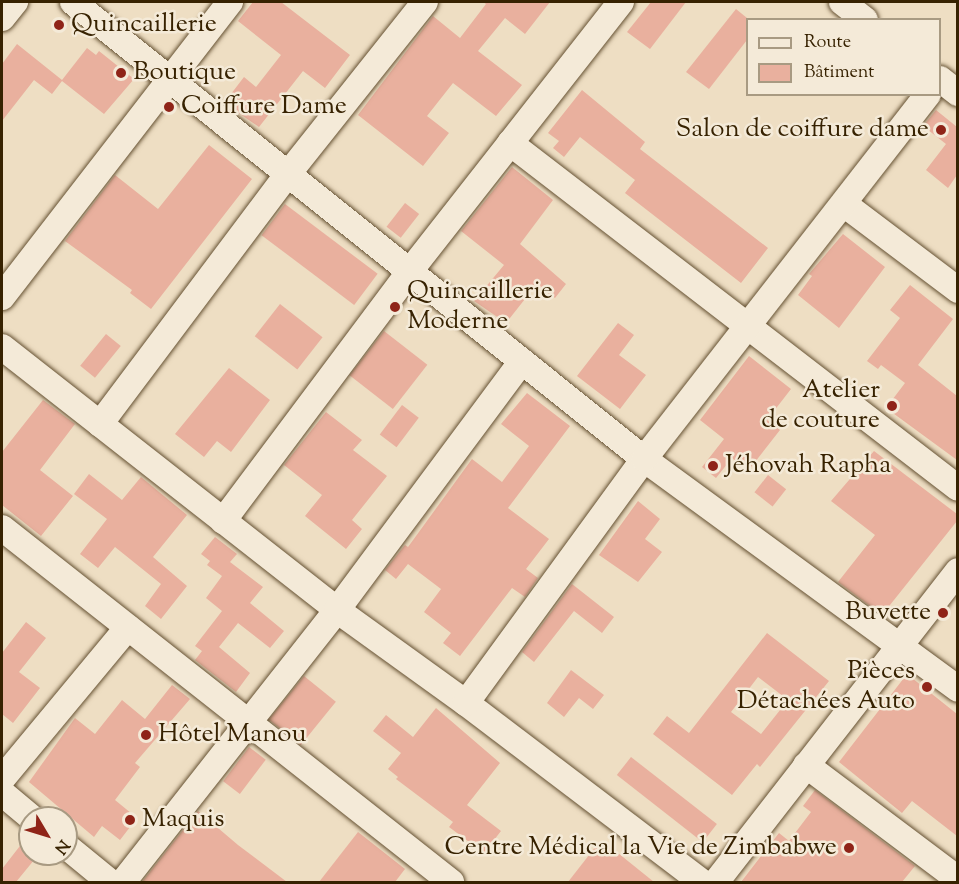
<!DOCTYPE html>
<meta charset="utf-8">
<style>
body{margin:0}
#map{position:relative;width:959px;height:884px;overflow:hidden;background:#eedec3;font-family:"Sorts Mill Goudy",serif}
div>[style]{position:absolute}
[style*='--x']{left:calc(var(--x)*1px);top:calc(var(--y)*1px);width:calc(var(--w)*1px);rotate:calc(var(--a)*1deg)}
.building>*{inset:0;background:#e9b09e;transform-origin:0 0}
.roads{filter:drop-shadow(0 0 2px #655132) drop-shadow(0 0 2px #655132)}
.minor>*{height:26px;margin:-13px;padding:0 13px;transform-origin:13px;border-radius:13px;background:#f4ead8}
.dots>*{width:16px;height:16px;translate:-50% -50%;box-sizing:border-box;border:3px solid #f4ead8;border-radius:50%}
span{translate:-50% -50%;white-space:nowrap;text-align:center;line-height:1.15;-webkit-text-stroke:5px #f4ead8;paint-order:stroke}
.poi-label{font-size:26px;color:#372201}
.left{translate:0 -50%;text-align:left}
.right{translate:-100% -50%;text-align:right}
.frame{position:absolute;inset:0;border:3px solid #372201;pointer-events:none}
.legend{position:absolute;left:746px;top:18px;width:195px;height:78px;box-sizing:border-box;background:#f4ead8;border:2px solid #a89a82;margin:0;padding:8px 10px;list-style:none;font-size:18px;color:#372201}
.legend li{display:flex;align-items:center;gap:12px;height:30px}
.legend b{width:30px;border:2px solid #a89a82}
.north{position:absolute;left:18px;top:806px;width:60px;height:60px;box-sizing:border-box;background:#f4ead8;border:2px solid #a89a82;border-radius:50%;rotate:128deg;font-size:16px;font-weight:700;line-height:24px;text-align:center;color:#372201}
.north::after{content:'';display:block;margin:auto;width:21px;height:27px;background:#8f2418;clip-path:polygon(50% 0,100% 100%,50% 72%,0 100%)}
</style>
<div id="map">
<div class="building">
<div style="clip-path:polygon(253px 2px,281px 2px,350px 55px,325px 88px,303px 71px,259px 127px,224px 103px,244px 77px,256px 87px,281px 55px,238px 21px)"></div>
<div style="clip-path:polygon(483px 2px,550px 2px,525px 34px,505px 18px,478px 51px,522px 85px,496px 116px,453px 83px,427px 116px,449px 133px,423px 166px,358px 115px,433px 16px,460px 38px,486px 4px)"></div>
<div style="clip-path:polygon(651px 2px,686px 2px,650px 49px,627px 32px)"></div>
<div style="clip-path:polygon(736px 9px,747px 18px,747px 40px,709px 89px,686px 72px)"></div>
<div style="clip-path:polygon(17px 44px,62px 80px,87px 48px,96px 55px,99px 51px,134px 79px,104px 114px,62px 81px,52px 94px,34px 80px,2px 121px,2px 64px)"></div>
<div style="clip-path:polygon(582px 90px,645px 142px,640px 149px,768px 248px,741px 283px,625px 193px,635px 180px,580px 137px,564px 157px,553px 148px,559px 141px,548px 133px)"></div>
<div style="clip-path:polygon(936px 110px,957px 127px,957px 175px,948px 188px,926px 170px,946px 144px,923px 126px)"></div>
<div style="clip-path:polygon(209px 145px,252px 179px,151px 309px,130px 293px,132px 290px,65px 241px,115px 175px,158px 209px)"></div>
<div style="clip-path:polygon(512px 167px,553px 200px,520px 244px,566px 284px,555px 298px,536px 285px,506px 323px,474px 301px,504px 265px,461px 231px)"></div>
<div style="left:405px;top:203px;width:18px;height:30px;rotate:38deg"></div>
<div style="left:285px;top:204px;width:116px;height:39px;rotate:37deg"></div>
<div style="clip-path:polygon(843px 234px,885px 267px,839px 328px,798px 295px,812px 276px,809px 274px)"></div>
<div style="clip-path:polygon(910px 285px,953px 319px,918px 365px,957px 396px,957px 460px,886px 408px,905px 383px,881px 365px,878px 369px,867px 361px,900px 318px,890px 310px)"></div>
<div style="left:280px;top:304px;width:54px;height:41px;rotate:38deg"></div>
<div style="clip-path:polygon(618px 323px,634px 335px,619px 355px,646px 375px,620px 409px,577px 376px)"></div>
<div style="left:384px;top:331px;width:55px;height:56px;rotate:38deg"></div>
<div style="left:106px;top:334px;width:19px;height:41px;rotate:39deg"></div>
<div style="clip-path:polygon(749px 356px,791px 389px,767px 420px,780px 430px,748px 471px,732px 458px,716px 478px,702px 467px,724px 439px,700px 420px)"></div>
<div style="clip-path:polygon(229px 368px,270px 400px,231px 452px,217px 441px,204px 457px,175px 434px)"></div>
<div style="clip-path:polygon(527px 393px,570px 426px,508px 508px,549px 539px,526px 569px,538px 578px,525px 597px,512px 588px,460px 656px,443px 643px,451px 633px,424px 612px,441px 589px,408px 564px,396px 579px,385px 570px,405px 545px,408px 547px,472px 459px,502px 482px,529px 446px,501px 424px)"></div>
<div style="clip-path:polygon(43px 400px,75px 424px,40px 470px,73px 496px,41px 536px,2px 505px,2px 452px)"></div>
<div style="left:402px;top:405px;width:21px;height:37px;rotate:37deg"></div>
<div style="clip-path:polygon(326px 412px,362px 440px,353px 450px,387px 476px,352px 520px,362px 529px,346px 549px,305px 516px,322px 495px,284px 465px)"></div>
<div style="clip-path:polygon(874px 451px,957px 514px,957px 521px,882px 615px,838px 582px,875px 535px,831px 501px)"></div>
<div style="clip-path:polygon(89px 474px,122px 500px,141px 477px,187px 515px,153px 557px,187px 586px,161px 619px,145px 606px,161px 584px,115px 547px,98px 568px,80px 554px,107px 519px,74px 494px)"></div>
<div style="left:768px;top:475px;width:23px;height:22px;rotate:38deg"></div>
<div style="clip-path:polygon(638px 501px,660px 519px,645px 539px,662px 552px,638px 582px,599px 555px)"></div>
<div style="clip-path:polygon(215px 537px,237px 554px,230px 562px,263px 587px,250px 603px,284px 631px,270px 648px,238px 623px,219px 647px,250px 673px,236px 692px,195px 660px,202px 651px,195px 646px,222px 611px,206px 598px,222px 576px,207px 565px,210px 561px,201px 554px)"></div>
<div style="clip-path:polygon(572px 584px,614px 617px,602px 633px,574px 611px,534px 662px,522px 652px)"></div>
<div style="clip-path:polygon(26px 622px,46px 638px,19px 672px,40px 688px,13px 723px,2px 714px,2px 653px)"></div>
<div style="clip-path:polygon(evenodd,767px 633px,829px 681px,760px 767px,757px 764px,732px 795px,653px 734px,667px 716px,689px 733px,767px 633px,758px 677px,788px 700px,761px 734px,731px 712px,758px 677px)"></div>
<div style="clip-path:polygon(571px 670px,604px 695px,593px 709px,579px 698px,564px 717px,547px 703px)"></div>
<div style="clip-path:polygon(907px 674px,957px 714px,957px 836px,912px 801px,902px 813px,839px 762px)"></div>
<div style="left:304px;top:676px;width:41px;height:56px;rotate:39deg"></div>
<div style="clip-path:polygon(172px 685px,190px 699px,135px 763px,140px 767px,115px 800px,137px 818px,120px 840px,102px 826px,94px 837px,29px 782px,75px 718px,95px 734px,122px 700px,145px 719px)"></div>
<div style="clip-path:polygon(436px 708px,500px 763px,467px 805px,501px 831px,484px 853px,449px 827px,453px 822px,396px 779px,398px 777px,388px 769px,401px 753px,373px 731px,386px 715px,413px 737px)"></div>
<div style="left:249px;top:747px;width:21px;height:43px;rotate:37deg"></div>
<div style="left:631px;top:757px;width:109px;height:23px;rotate:38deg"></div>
<div style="clip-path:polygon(815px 790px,915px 866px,902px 882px,741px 882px,779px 833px,789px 841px,811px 812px,803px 806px)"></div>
<div style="clip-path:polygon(198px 811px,238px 845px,287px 882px,142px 882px)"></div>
<div style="clip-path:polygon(358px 832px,405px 869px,395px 882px,319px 882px)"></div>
<div style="clip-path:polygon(30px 833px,30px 854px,39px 854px,16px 882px,2px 882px,2px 869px)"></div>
<div style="clip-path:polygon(600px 841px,608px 845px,654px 882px,568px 882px)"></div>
</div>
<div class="roads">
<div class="minor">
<div style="--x:73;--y:2;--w:731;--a:38.67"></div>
<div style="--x:644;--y:459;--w:389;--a:36.2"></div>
<div style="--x:842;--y:2;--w:29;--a:38"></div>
<div style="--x:2;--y:18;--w:21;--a:-51"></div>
<div style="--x:940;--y:79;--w:23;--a:38"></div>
<div style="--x:510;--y:143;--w:565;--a:37.6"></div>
<div style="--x:844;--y:204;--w:143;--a:37"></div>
<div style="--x:2;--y:297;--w:373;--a:-52.3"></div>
<div style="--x:2;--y:347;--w:426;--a:38.1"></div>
<div style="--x:337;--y:610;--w:159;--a:35.8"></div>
<div style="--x:466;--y:703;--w:296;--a:37.2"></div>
<div style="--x:100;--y:424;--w:313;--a:-53.1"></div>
<div style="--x:288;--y:174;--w:220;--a:-51.5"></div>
<div style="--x:223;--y:521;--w:312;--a:-53.2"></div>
<div style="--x:410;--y:271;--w:342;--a:-51.9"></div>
<div style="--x:2;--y:528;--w:572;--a:38.25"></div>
<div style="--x:466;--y:703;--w:302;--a:-53.9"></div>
<div style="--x:644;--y:459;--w:462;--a:-52.1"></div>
<div style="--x:806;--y:765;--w:190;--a:36.9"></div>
<div style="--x:2;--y:779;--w:197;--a:-50.3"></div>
<div style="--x:2;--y:793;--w:39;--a:40"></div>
<div style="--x:66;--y:846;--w:57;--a:39.3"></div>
<div style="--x:123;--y:882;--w:346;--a:-51.8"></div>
<div style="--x:337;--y:610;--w:310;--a:-53.4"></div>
<div style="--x:716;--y:882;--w:394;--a:-52.1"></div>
</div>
</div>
<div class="dots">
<div style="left:59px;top:25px;background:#8f2418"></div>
<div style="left:121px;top:73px;background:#8f2418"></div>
<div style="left:169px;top:107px;background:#8f2418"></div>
<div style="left:941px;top:130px;background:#8f2418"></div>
<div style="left:395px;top:307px;background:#8f2418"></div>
<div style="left:892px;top:406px;background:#8f2418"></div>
<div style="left:713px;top:466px;background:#8f2418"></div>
<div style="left:943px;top:613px;background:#8f2418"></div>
<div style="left:927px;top:687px;background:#8f2418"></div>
<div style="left:146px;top:735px;background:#8f2418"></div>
<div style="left:130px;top:820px;background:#8f2418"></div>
<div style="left:849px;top:848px;background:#8f2418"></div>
</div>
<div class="poi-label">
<span class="left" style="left:71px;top:25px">Quincaillerie</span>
<span class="left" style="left:133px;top:73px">Boutique</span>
<span class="left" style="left:181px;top:107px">Coiffure Dame</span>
<span class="right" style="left:929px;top:130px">Salon de coiffure dame</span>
<span class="left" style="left:407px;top:307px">Quincaillerie<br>Moderne</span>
<span class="right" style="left:880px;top:406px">Atelier<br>de couture</span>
<span class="left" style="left:725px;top:466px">Jéhovah Rapha</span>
<span class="right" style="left:931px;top:613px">Buvette</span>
<span class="right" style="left:915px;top:687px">Pièces<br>Détachées Auto</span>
<span class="left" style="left:158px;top:735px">Hôtel Manou</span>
<span class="left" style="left:142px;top:820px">Maquis</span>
<span class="right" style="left:837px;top:848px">Centre Médical la Vie de Zimbabwe</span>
</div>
<div class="frame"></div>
<ul class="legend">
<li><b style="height:8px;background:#f4ead8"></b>Route</li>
<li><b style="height:16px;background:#e9b09e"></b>Bâtiment</li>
</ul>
<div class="north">N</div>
</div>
